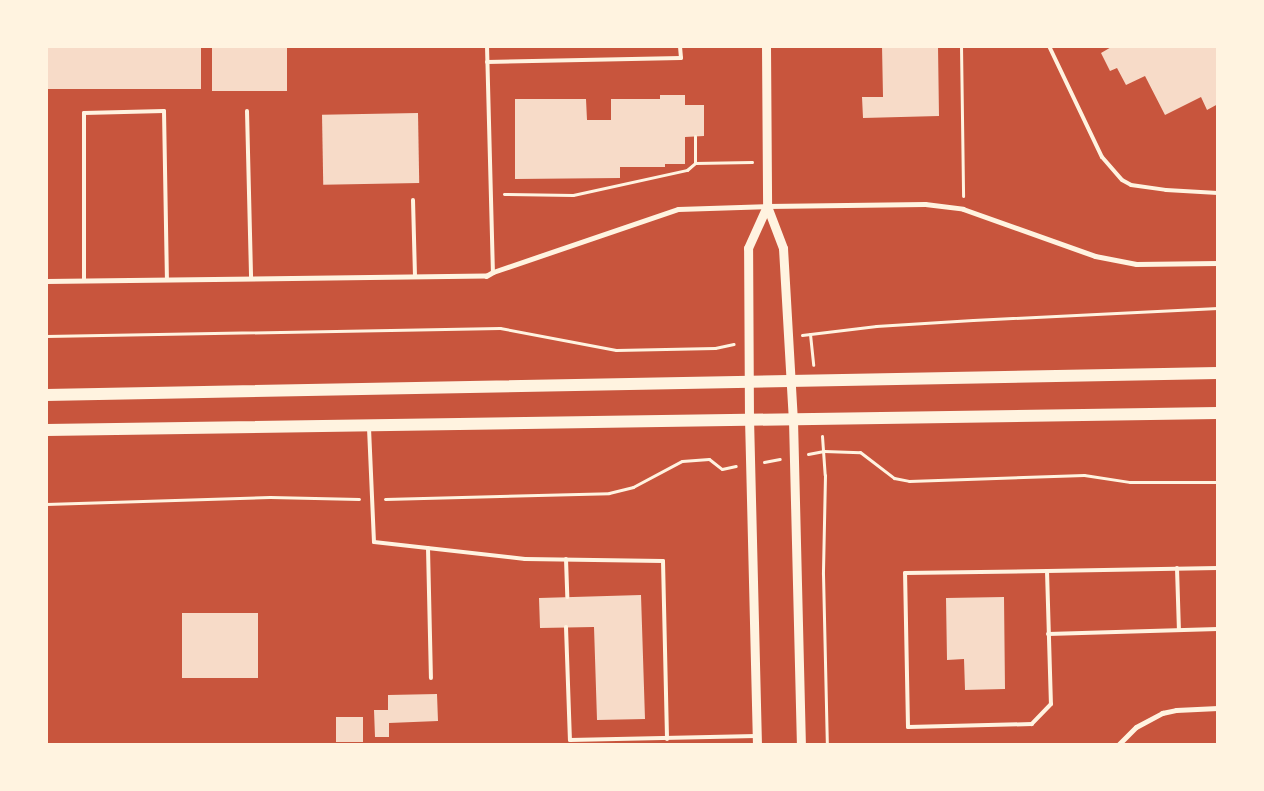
<!DOCTYPE html>
<style>
body{margin:0}
#map{position:relative;width:1264px;height:791px;overflow:hidden;background:#c8553d;font-family:"Varela Round",sans-serif}
div>[style]{position:absolute}
[style*='--x']{left:calc(var(--x)*1px);top:calc(var(--y)*1px);width:calc(var(--w)*1px);rotate:calc(var(--a)*1deg)}
.building>*{inset:0;background:#f7dbc8;transform-origin:0 0}
.path>*{height:3px;margin:-1.5px;padding:0 1.5px;transform-origin:1.5px;border-radius:1.5px;background:#fff3e0}
.service>*{height:4px;margin:-2px;padding:0 2px;transform-origin:2px;border-radius:2px;background:#fff3e0}
.minor>*{height:5px;margin:-2.5px;padding:0 2.5px;transform-origin:2.5px;border-radius:2.5px;background:#fff3e0}
.tertiary>*{height:9px;margin:-4.5px;padding:0 4.5px;transform-origin:4.5px;border-radius:4.5px;background:#fff3e0}
.primary>*{height:12px;margin:-6px;padding:0 6px;transform-origin:6px;border-radius:6px;background:#fff3e0}
span{translate:-50% -50%;white-space:nowrap;text-align:center;line-height:1.15;-webkit-text-stroke:5px #fff3e0;paint-order:stroke}
.frame{position:absolute;inset:0;border:48px solid #fff3e0;pointer-events:none}
</style>
<div id="map">
<div class="building">
<div style="left:46px;top:46px;width:155px;height:43px"></div>
<div style="left:212px;top:46px;width:75px;height:45px"></div>
<div style="clip-path:polygon(882px 46px,938px 46px,939px 116px,863px 118px,862px 97px,883px 97px)"></div>
<div style="clip-path:polygon(1113px 46px,1218px 46px,1218px 104px,1207px 110px,1201px 97px,1165px 115px,1145px 76px,1126px 85px,1117px 68px,1110px 71px,1101px 53px)"></div>
<div style="clip-path:polygon(660px 95px,685px 95px,685px 105px,704px 105px,704px 136px,685px 137px,685px 164px,665px 164px,665px 167px,620px 167px,620px 178px,515px 179px,515px 99px,586px 99px,587px 120px,611px 120px,611px 99px,660px 99px)"></div>
<div style="left:418px;top:113px;width:70px;height:96px;rotate:89deg"></div>
<div style="clip-path:polygon(641px 595px,645px 719px,597px 720px,594px 627px,540px 628px,539px 598px)"></div>
<div style="clip-path:polygon(1004px 597px,1005px 689px,965px 690px,964px 659px,947px 660px,946px 598px)"></div>
<div style="left:182px;top:613px;width:76px;height:65px"></div>
<div style="clip-path:polygon(437px 694px,438px 721px,389px 723px,389px 737px,375px 737px,374px 710px,388px 710px,388px 695px)"></div>
<div style="left:336px;top:717px;width:27px;height:25px"></div>
</div>
<div class="path">
<div style="--x:961;--y:46;--w:150;--a:89.2"></div>
<div style="--x:695;--y:163;--w:57;--a:-1"></div>
<div style="--x:504;--y:194;--w:69;--a:0.8"></div>
<div style="--x:573;--y:195;--w:117;--a:-12.4"></div>
<div style="--x:687;--y:170;--w:11;--a:-41"></div>
<div style="--x:695;--y:163;--w:27;--a:-90"></div>
<div style="--x:810;--y:334;--w:31;--a:84"></div>
<div style="--x:802;--y:335;--w:75;--a:-6.9"></div>
<div style="--x:876;--y:326;--w:97;--a:-3.5"></div>
<div style="--x:973;--y:320;--w:245;--a:-2.8"></div>
<div style="--x:46;--y:336;--w:454;--a:-1"></div>
<div style="--x:500;--y:328;--w:118;--a:10.7"></div>
<div style="--x:616;--y:350;--w:99;--a:-1.2"></div>
<div style="--x:715;--y:348;--w:19;--a:-12"></div>
<div style="--x:822;--y:436;--w:39;--a:86"></div>
<div style="--x:825;--y:475;--w:99;--a:91.2"></div>
<div style="--x:823;--y:574;--w:171;--a:88.7"></div>
<div style="--x:808;--y:454;--w:16;--a:-11"></div>
<div style="--x:824;--y:451;--w:36;--a:2"></div>
<div style="--x:860;--y:452;--w:43;--a:37.4"></div>
<div style="--x:894;--y:478;--w:15;--a:11"></div>
<div style="--x:909;--y:481;--w:175;--a:-2"></div>
<div style="--x:1084;--y:475;--w:47;--a:8.7"></div>
<div style="--x:1130;--y:482;--w:88;--a:0"></div>
<div style="--x:764;--y:462;--w:16;--a:-11"></div>
<div style="--x:385;--y:499;--w:224;--a:-1.5"></div>
<div style="--x:609;--y:493;--w:25;--a:-14"></div>
<div style="--x:633;--y:487;--w:55;--a:-28"></div>
<div style="--x:682;--y:461;--w:27;--a:-4"></div>
<div style="--x:709;--y:459;--w:16;--a:38"></div>
<div style="--x:722;--y:469;--w:14;--a:-12"></div>
<div style="--x:46;--y:504;--w:224;--a:-1.8"></div>
<div style="--x:270;--y:497;--w:89;--a:1.3"></div>
</div>
<div class="service">
<div style="--x:487;--y:46;--w:226;--a:88.5"></div>
<div style="--x:1049;--y:46;--w:123;--a:64.5"></div>
<div style="--x:1102;--y:157;--w:30;--a:49"></div>
<div style="--x:1122;--y:180;--w:10;--a:29"></div>
<div style="--x:1131;--y:185;--w:35;--a:8"></div>
<div style="--x:1166;--y:190;--w:52;--a:3.3"></div>
<div style="--x:487;--y:62;--w:194;--a:-1.2"></div>
<div style="--x:681;--y:58;--w:12;--a:-95"></div>
<div style="--x:247;--y:111;--w:168;--a:88.6"></div>
<div style="--x:413;--y:200;--w:77;--a:88.5"></div>
<div style="--x:84;--y:281;--w:168;--a:-90"></div>
<div style="--x:84;--y:113;--w:80;--a:-1.4"></div>
<div style="--x:164;--y:111;--w:169;--a:89"></div>
<div style="--x:369;--y:428;--w:114;--a:87.5"></div>
<div style="--x:374;--y:542;--w:152;--a:6.4"></div>
<div style="--x:525;--y:559;--w:138;--a:0.8"></div>
<div style="--x:663;--y:561;--w:178;--a:88.7"></div>
<div style="--x:428;--y:548;--w:130;--a:88.7"></div>
<div style="--x:566;--y:559;--w:38;--a:88"></div>
<div style="--x:1177;--y:568;--w:62;--a:88.2"></div>
<div style="--x:1047;--y:571;--w:133;--a:88.3"></div>
<div style="--x:1051;--y:704;--w:28;--a:134"></div>
<div style="--x:1032;--y:724;--w:124;--a:178.6"></div>
<div style="--x:908;--y:727;--w:154;--a:-91.1"></div>
<div style="--x:905;--y:573;--w:142;--a:-0.8"></div>
<div style="--x:1047;--y:571;--w:171;--a:-1"></div>
<div style="--x:566;--y:627;--w:113;--a:88"></div>
<div style="--x:570;--y:740;--w:186;--a:-1.2"></div>
<div style="--x:1048;--y:634;--w:170;--a:-1.7"></div>
</div>
<div class="minor">
<div style="--x:46;--y:281;--w:440;--a:-0.7"></div>
<div style="--x:486;--y:276;--w:8;--a:-30"></div>
<div style="--x:493;--y:272;--w:195;--a:-18.8"></div>
<div style="--x:678;--y:209;--w:89;--a:-1.9"></div>
<div style="--x:767;--y:206;--w:158;--a:-0.7"></div>
<div style="--x:925;--y:204;--w:38;--a:7"></div>
<div style="--x:963;--y:209;--w:140;--a:19.6"></div>
<div style="--x:1095;--y:256;--w:42;--a:11"></div>
<div style="--x:1136;--y:264;--w:82;--a:-0.7"></div>
<div style="--x:1118;--y:745;--w:25;--a:-45"></div>
<div style="--x:1136;--y:727;--w:30;--a:-28"></div>
<div style="--x:1162;--y:713;--w:14;--a:-12"></div>
<div style="--x:1176;--y:710;--w:42;--a:-2.7"></div>
</div>
<div class="tertiary">
<div style="--x:766;--y:46;--w:160;--a:89.6"></div>
<div style="--x:767;--y:206;--w:45;--a:69.1"></div>
<div style="--x:783;--y:248;--w:172;--a:86.7"></div>
<div style="--x:793;--y:420;--w:325;--a:88.6"></div>
<div style="--x:757;--y:745;--w:324;--a:-91.4"></div>
<div style="--x:749;--y:421;--w:173;--a:-90.3"></div>
<div style="--x:748;--y:248;--w:46;--a:-65.7"></div>
</div>
<div class="primary">
<div style="--x:46;--y:395;--w:1172;--a:-1.08"></div>
<div style="--x:46;--y:430;--w:1172;--a:-0.83"></div>
</div>
<div class="frame"></div>
</div>
